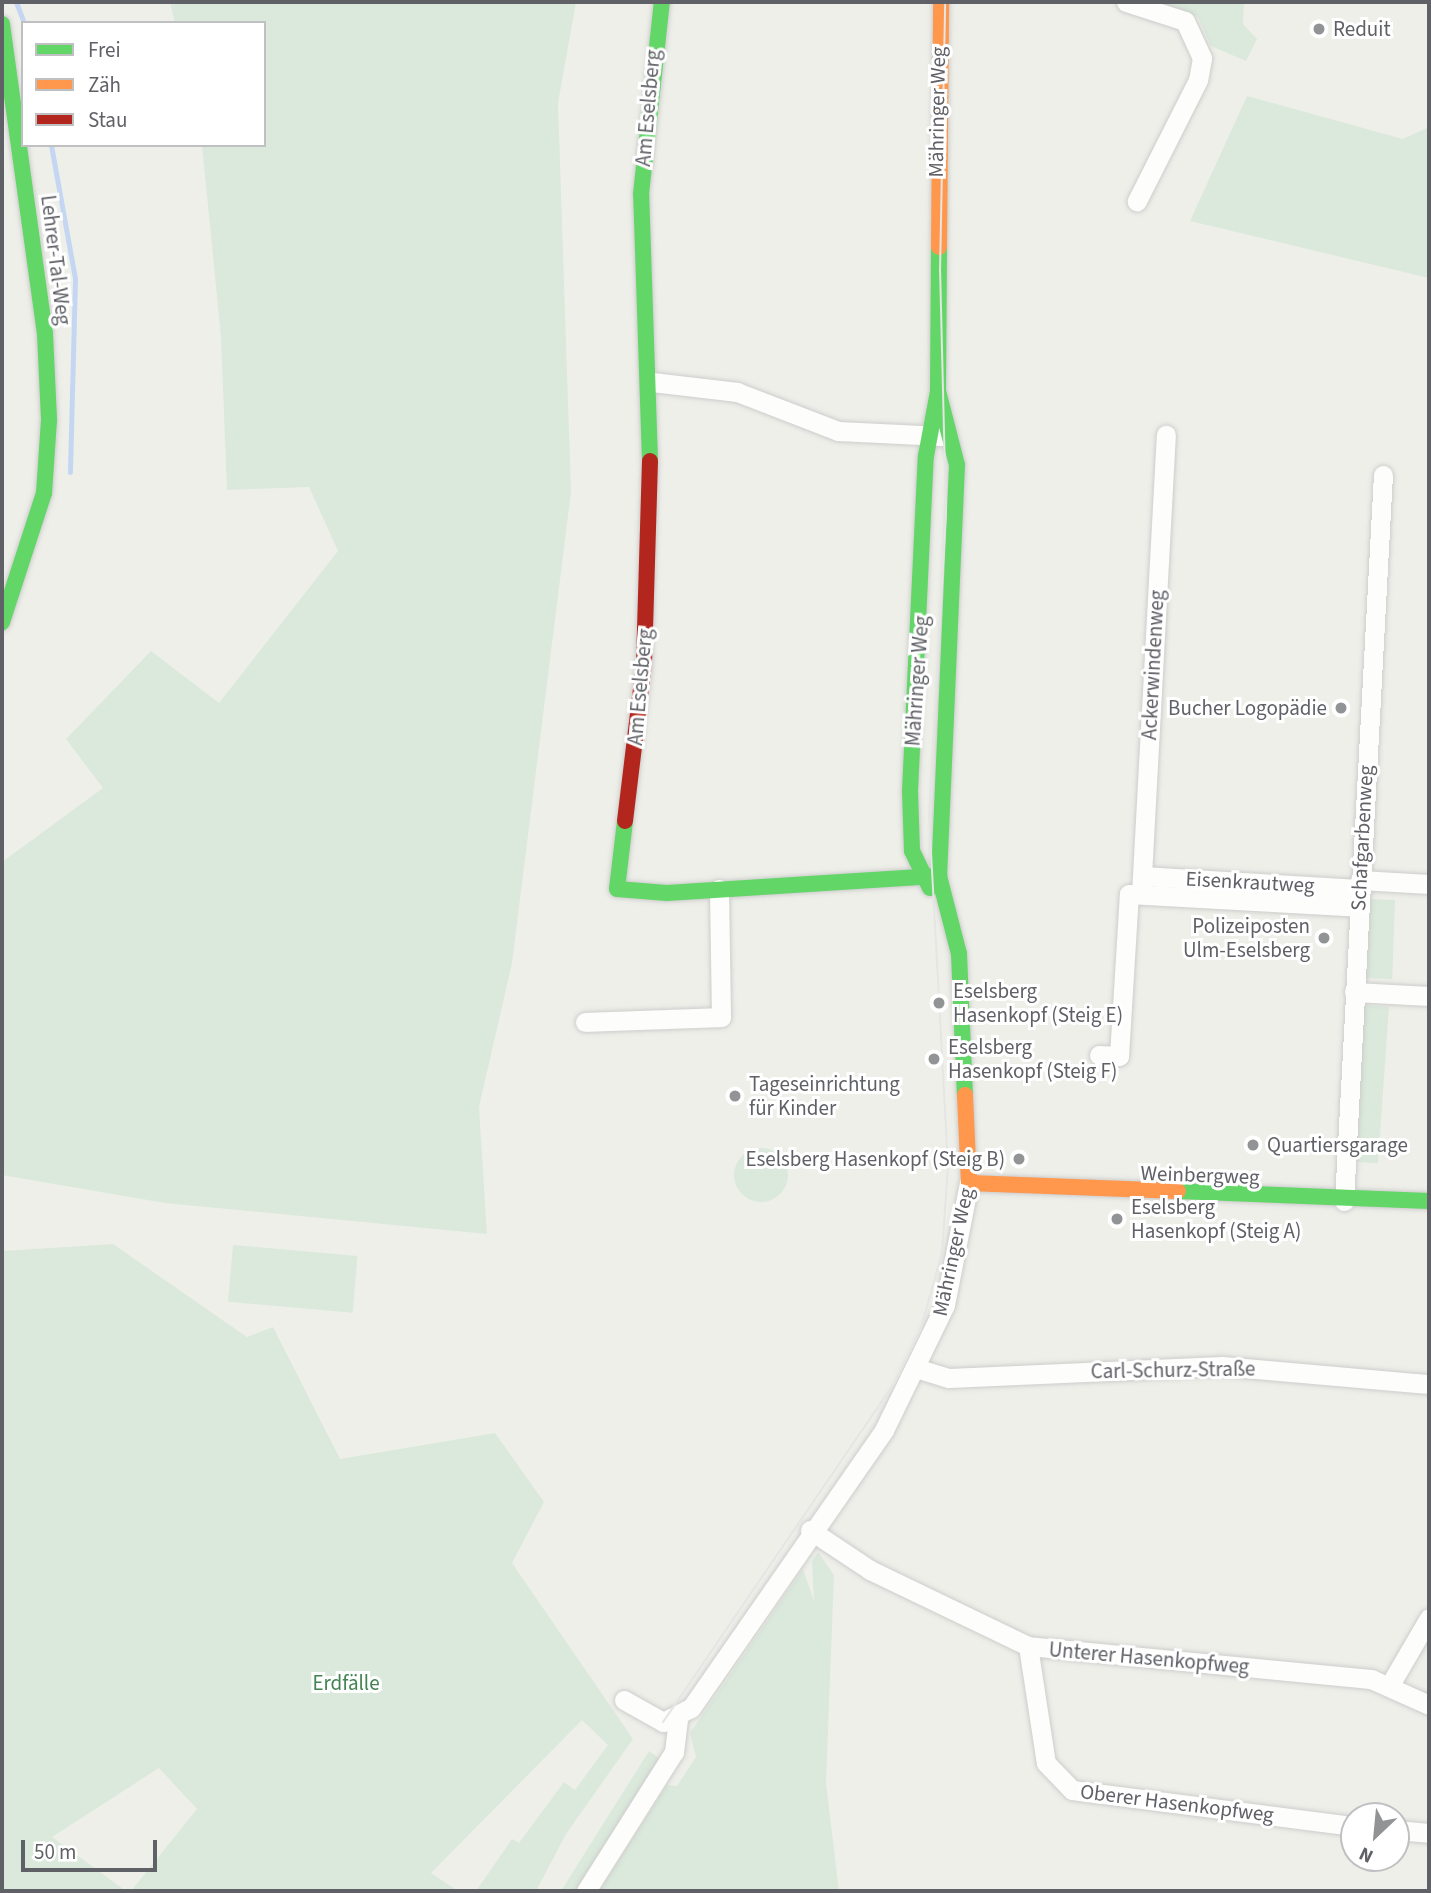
<!DOCTYPE html>
<meta charset="utf-8">
<style>
body{margin:0}
#map{position:relative;width:1431px;height:1893px;overflow:hidden;background:#efefea;font-family:"Source Sans 3",sans-serif}
div>[style]{position:absolute}
[style*='--x']{left:calc(var(--x)*1px);top:calc(var(--y)*1px);width:calc(var(--w)*1px);rotate:calc(var(--a)*1deg)}
.green>*{inset:0;background:#dae9db;transform-origin:0 0}
.round{border-radius:50%}
.stream>*{height:5px;margin:-2.5px;padding:0 2.5px;transform-origin:2.5px;border-radius:2.5px;background:#c5d6f2}
.roads{filter:drop-shadow(0 0 2px #cdcdcc) drop-shadow(0 0 2px #cdcdcc)}
.street>*{height:19px;margin:-9.5px;padding:0 9.5px;transform-origin:9.5px;border-radius:9.5px;background:#fdfdfc}
.fast>*{height:16px;margin:-8px;padding:0 8px;transform-origin:8px;border-radius:8px;background:#63d668}
.slow>*{height:16px;margin:-8px;padding:0 8px;transform-origin:8px;border-radius:8px;background:#ff974d}
.jam>*{height:16px;margin:-8px;padding:0 8px;transform-origin:8px;border-radius:8px;background:#b3261e}
.tram>*{height:2px;margin:-1px;padding:0 1px;transform-origin:1px;border-radius:1px;background:#e5e5e4}
.dots>*{width:19px;height:19px;translate:-50% -50%;box-sizing:border-box;border:4px solid #fff;border-radius:50%}
span{translate:-50% -50%;white-space:nowrap;text-align:center;line-height:1.15;-webkit-text-stroke:6px #fff;paint-order:stroke}
.poi-label{font-size:21px;color:#606167}
.left{translate:0 -50%;text-align:left}
.right{translate:-100% -50%;text-align:right}
.street-label{font-size:21px;color:#606167}
.park-label{font-size:21px;color:#428452}
.frame{position:absolute;inset:0;border:4px solid #606167;pointer-events:none}
.legend{position:absolute;left:21px;top:21px;width:245px;height:126px;box-sizing:border-box;background:#fff;border:2px solid #bfc0c2;margin:0;padding:9px 12px;list-style:none;font-size:21px;color:#606167}
.legend li{display:flex;align-items:center;gap:14px;height:35px}
.legend b{width:35px;border:2px solid #bfc0c2}
.north{position:absolute;left:1340px;top:1802px;width:70px;height:70px;box-sizing:border-box;background:#fff;border:2px solid #bfc0c2;border-radius:50%;rotate:206deg;font-size:19px;font-weight:700;line-height:28px;text-align:center;color:#606167}
.north::after{content:'';display:block;margin:auto;width:24px;height:32px;background:#929395;clip-path:polygon(50% 0,100% 100%,50% 72%,0 100%)}
.scale{position:absolute;left:21px;top:1840px;width:136px;height:32px;box-sizing:border-box;border:4px solid #606167;border-top:0;padding-left:9px;font-size:21px;line-height:24px;white-space:nowrap;color:#606167;-webkit-text-stroke:5px #fff;paint-order:stroke}
</style>
<div id="map">
<div class="green">
<div style="clip-path:polygon(170px 2px,576px 2px,558px 103px,571px 492px,512px 963px,479px 1107px,487px 1234px,165px 1203px,2px 1175px,2px 862px,103px 788px,66px 739px,151px 651px,219px 703px,338px 551px,309px 487px,227px 490px,221px 337px,202px 145px,264px 145px,264px 23px,175px 23px)"></div>
<div style="clip-path:polygon(1159px 2px,1244px 2px,1243px 24px,1257px 39px,1246px 61px,1211px 46px,1198px 17px)"></div>
<div style="clip-path:polygon(1247px 96px,1403px 139px,1429px 127px,1429px 278px,1190px 221px)"></div>
<div style="left:1368px;top:899px;width:27px;height:79px;rotate:2deg"></div>
<div style="left:1362px;top:1005px;width:27px;height:157px;rotate:4deg"></div>
<div class="round" style="left:734px;top:1148px;width:54px;height:54px"></div>
<div style="clip-path:polygon(113px 1244px,247px 1337px,273px 1327px,340px 1459px,495px 1433px,544px 1502px,512px 1563px,633px 1739px,566px 1834px,536px 1891px,476px 1891px,512px 1839px,519px 1843px,564px 1782px,575px 1790px,608px 1745px,582px 1720px,431px 1873px,458px 1891px,131px 1891px,197px 1809px,159px 1768px,52px 1837px,126px 1891px,2px 1891px,2px 1251px)"></div>
<div style="left:233px;top:1245px;width:125px;height:57px;rotate:5deg"></div>
<div style="clip-path:polygon(818px 1552px,834px 1575px,826px 1783px,839px 1891px,599px 1891px,667px 1785px,677px 1786px,696px 1757px,690px 1733px,803px 1569px,814px 1601px,812px 1561px)"></div>
<div style="clip-path:polygon(649px 1751px,660px 1759px,575px 1891px,561px 1891px)"></div>
</div>
<div class="stream">
<div style="--x:16;--y:2;--w:22;--a:69"></div>
<div style="--x:51;--y:145;--w:136;--a:79.8"></div>
<div style="--x:75;--y:279;--w:193;--a:91.5"></div>
</div>
<div class="roads">
<div class="street">
<div style="--x:1126;--y:2;--w:62;--a:17.9"></div>
<div style="--x:1185;--y:21;--w:41;--a:65.3"></div>
<div style="--x:1202;--y:58;--w:22;--a:100"></div>
<div style="--x:1198;--y:80;--w:136;--a:116.8"></div>
<div style="--x:652;--y:382;--w:86;--a:6.7"></div>
<div style="--x:737;--y:392;--w:108;--a:21.1"></div>
<div style="--x:838;--y:431;--w:104;--a:2.8"></div>
<div style="--x:1142;--y:876;--w:217;--a:3.4"></div>
<div style="--x:1360;--y:880;--w:69;--a:3.3"></div>
<div style="--x:1141;--y:894;--w:460;--a:-86.9"></div>
<div style="--x:1354;--y:992;--w:75;--a:3.1"></div>
<div style="--x:585;--y:1022;--w:136;--a:-2.1"></div>
<div style="--x:721;--y:1017;--w:128;--a:-90.9"></div>
<div style="--x:1099;--y:1055;--w:20;--a:3"></div>
<div style="--x:1119;--y:1056;--w:162;--a:-86.5"></div>
<div style="--x:1129;--y:894;--w:229;--a:3.2"></div>
<div style="--x:1344;--y:1201;--w:727;--a:-86.93"></div>
<div style="--x:919;--y:1369;--w:31;--a:17"></div>
<div style="--x:949;--y:1378;--w:273;--a:-2.5"></div>
<div style="--x:1222;--y:1366;--w:208;--a:5"></div>
<div style="--x:810;--y:1530;--w:72;--a:33.7"></div>
<div style="--x:870;--y:1570;--w:175;--a:25.7"></div>
<div style="--x:1028;--y:1646;--w:345;--a:5.5"></div>
<div style="--x:1371;--y:1679;--w:64;--a:24.1"></div>
<div style="--x:1028;--y:1646;--w:118;--a:81.3"></div>
<div style="--x:1046;--y:1763;--w:37;--a:46"></div>
<div style="--x:1072;--y:1790;--w:284;--a:7.3"></div>
<div style="--x:1391;--y:1683;--w:75;--a:-59.7"></div>
<div style="--x:624;--y:1700;--w:45;--a:29.4"></div>
<div style="--x:663;--y:1722;--w:31;--a:-27"></div>
<div style="--x:691;--y:1708;--w:338;--a:-55.2"></div>
<div style="--x:884;--y:1430;--w:139;--a:-64"></div>
<div style="--x:945;--y:1305;--w:124;--a:-78.9"></div>
<div style="--x:1396;--y:1830;--w:33;--a:5"></div>
<div style="--x:586;--y:1891;--w:165;--a:-57.7"></div>
<div style="--x:674;--y:1752;--w:33;--a:-83"></div>
</div>
<div class="fast">
<div style="--x:2;--y:24;--w:313;--a:82.1"></div>
<div style="--x:45;--y:334;--w:86;--a:87.3"></div>
<div style="--x:49;--y:420;--w:73;--a:93.9"></div>
<div style="--x:44;--y:493;--w:136;--a:108"></div>
<div style="--x:938;--y:391;--w:76;--a:75.6"></div>
<div style="--x:957;--y:465;--w:411;--a:92.5"></div>
<div style="--x:939;--y:876;--w:81;--a:75.6"></div>
<div style="--x:959;--y:954;--w:141;--a:87.6"></div>
<div style="--x:650;--y:461;--w:267;--a:-91.9"></div>
<div style="--x:641;--y:194;--w:193;--a:-83.8"></div>
<div style="--x:625;--y:821;--w:68;--a:96.7"></div>
<div style="--x:617;--y:889;--w:50;--a:4.6"></div>
<div style="--x:667;--y:893;--w:273;--a:-3.6"></div>
<div style="--x:930;--y:888;--w:41;--a:-115.9"></div>
<div style="--x:912;--y:851;--w:60;--a:-91.9"></div>
<div style="--x:910;--y:791;--w:335;--a:-87.3"></div>
<div style="--x:926;--y:456;--w:66;--a:-79.5"></div>
<div style="--x:938;--y:391;--w:144;--a:-89.6"></div>
<div style="--x:1178;--y:1191;--w:251;--a:2.3"></div>
</div>
<div class="slow">
<div style="--x:939;--y:247;--w:245;--a:-89.5"></div>
<div style="--x:965;--y:1095;--w:88;--a:87.4"></div>
<div style="--x:969;--y:1183;--w:209;--a:2.2"></div>
</div>
<div class="jam">
<div style="--x:625;--y:821;--w:159;--a:-83.1"></div>
<div style="--x:644;--y:663;--w:202;--a:-88.3"></div>
</div>
</div>
<div class="tram">
<div style="--x:663;--y:1722;--w:412;--a:-55.7"></div>
<div style="--x:895;--y:1382;--w:57;--a:-63.9"></div>
<div style="--x:920;--y:1331;--w:81;--a:-74.2"></div>
<div style="--x:942;--y:1253;--w:87;--a:-86.1"></div>
<div style="--x:948;--y:1166;--w:351;--a:-93.1"></div>
<div style="--x:929;--y:816;--w:303;--a:-86.8"></div>
<div style="--x:946;--y:513;--w:241;--a:-91.4"></div>
<div style="--x:940;--y:272;--w:270;--a:-88.9"></div>
</div>
<div class="dots">
<div style="left:1319px;top:29px;background:#929395"></div>
<div style="left:1341px;top:708px;background:#929395"></div>
<div style="left:1324px;top:938px;background:#929395"></div>
<div style="left:939px;top:1003px;background:#929395"></div>
<div style="left:934px;top:1059px;background:#929395"></div>
<div style="left:735px;top:1096px;background:#929395"></div>
<div style="left:1253px;top:1145px;background:#929395"></div>
<div style="left:1019px;top:1159px;background:#929395"></div>
<div style="left:1117px;top:1219px;background:#929395"></div>
</div>
<div class="poi-label">
<span class="left" style="left:1333px;top:29px">Reduit</span>
<span class="right" style="left:1327px;top:708px">Bucher Logopädie</span>
<span class="right" style="left:1310px;top:938px">Polizeiposten<br>Ulm-Eselsberg</span>
<span class="left" style="left:953px;top:1003px">Eselsberg<br>Hasenkopf (Steig E)</span>
<span class="left" style="left:948px;top:1059px">Eselsberg<br>Hasenkopf (Steig F)</span>
<span class="left" style="left:749px;top:1096px">Tageseinrichtung<br>für Kinder</span>
<span class="left" style="left:1267px;top:1145px">Quartiersgarage</span>
<span class="right" style="left:1005px;top:1159px">Eselsberg Hasenkopf (Steig B)</span>
<span class="left" style="left:1131px;top:1219px">Eselsberg<br>Hasenkopf (Steig A)</span>
</div>
<div class="street-label">
<span style="left:648px;top:108px;rotate:-85deg">Am Eselsberg</span>
<span style="left:937px;top:112px;rotate:-89deg">Mähringer Weg</span>
<span style="left:56px;top:260px;rotate:83deg">Lehrer-Tal-Weg</span>
<span style="left:1153px;top:665px;rotate:-87deg">Ackerwindenweg</span>
<span style="left:917px;top:681px;rotate:-86deg">Mähringer Weg</span>
<span style="left:640px;top:687px;rotate:-85deg">Am Eselsberg</span>
<span style="left:1362px;top:838px;rotate:-87deg">Schafgarbenweg</span>
<span style="left:1250px;top:882px;rotate:3deg">Eisenkrautweg</span>
<span style="left:1200px;top:1175px;rotate:2deg">Weinbergweg</span>
<span style="left:953px;top:1252px;rotate:-78deg">Mähringer Weg</span>
<span style="left:1173px;top:1370px;rotate:-1deg">Carl-Schurz-Straße</span>
<span style="left:1149px;top:1658px;rotate:5deg">Unterer Hasenkopfweg</span>
<span style="left:1177px;top:1803px;rotate:7deg">Oberer Hasenkopfweg</span>
</div>
<div class="park-label">
<span style="left:346px;top:1683px">Erdfälle</span>
</div>
<div class="frame"></div>
<ul class="legend">
<li><b style="height:9px;background:#63d668"></b>Frei</li>
<li><b style="height:9px;background:#ff974d"></b>Zäh</li>
<li><b style="height:9px;background:#b3261e"></b>Stau</li>
</ul>
<div class="north">N</div>
<div class="scale">50 m</div>
</div>
